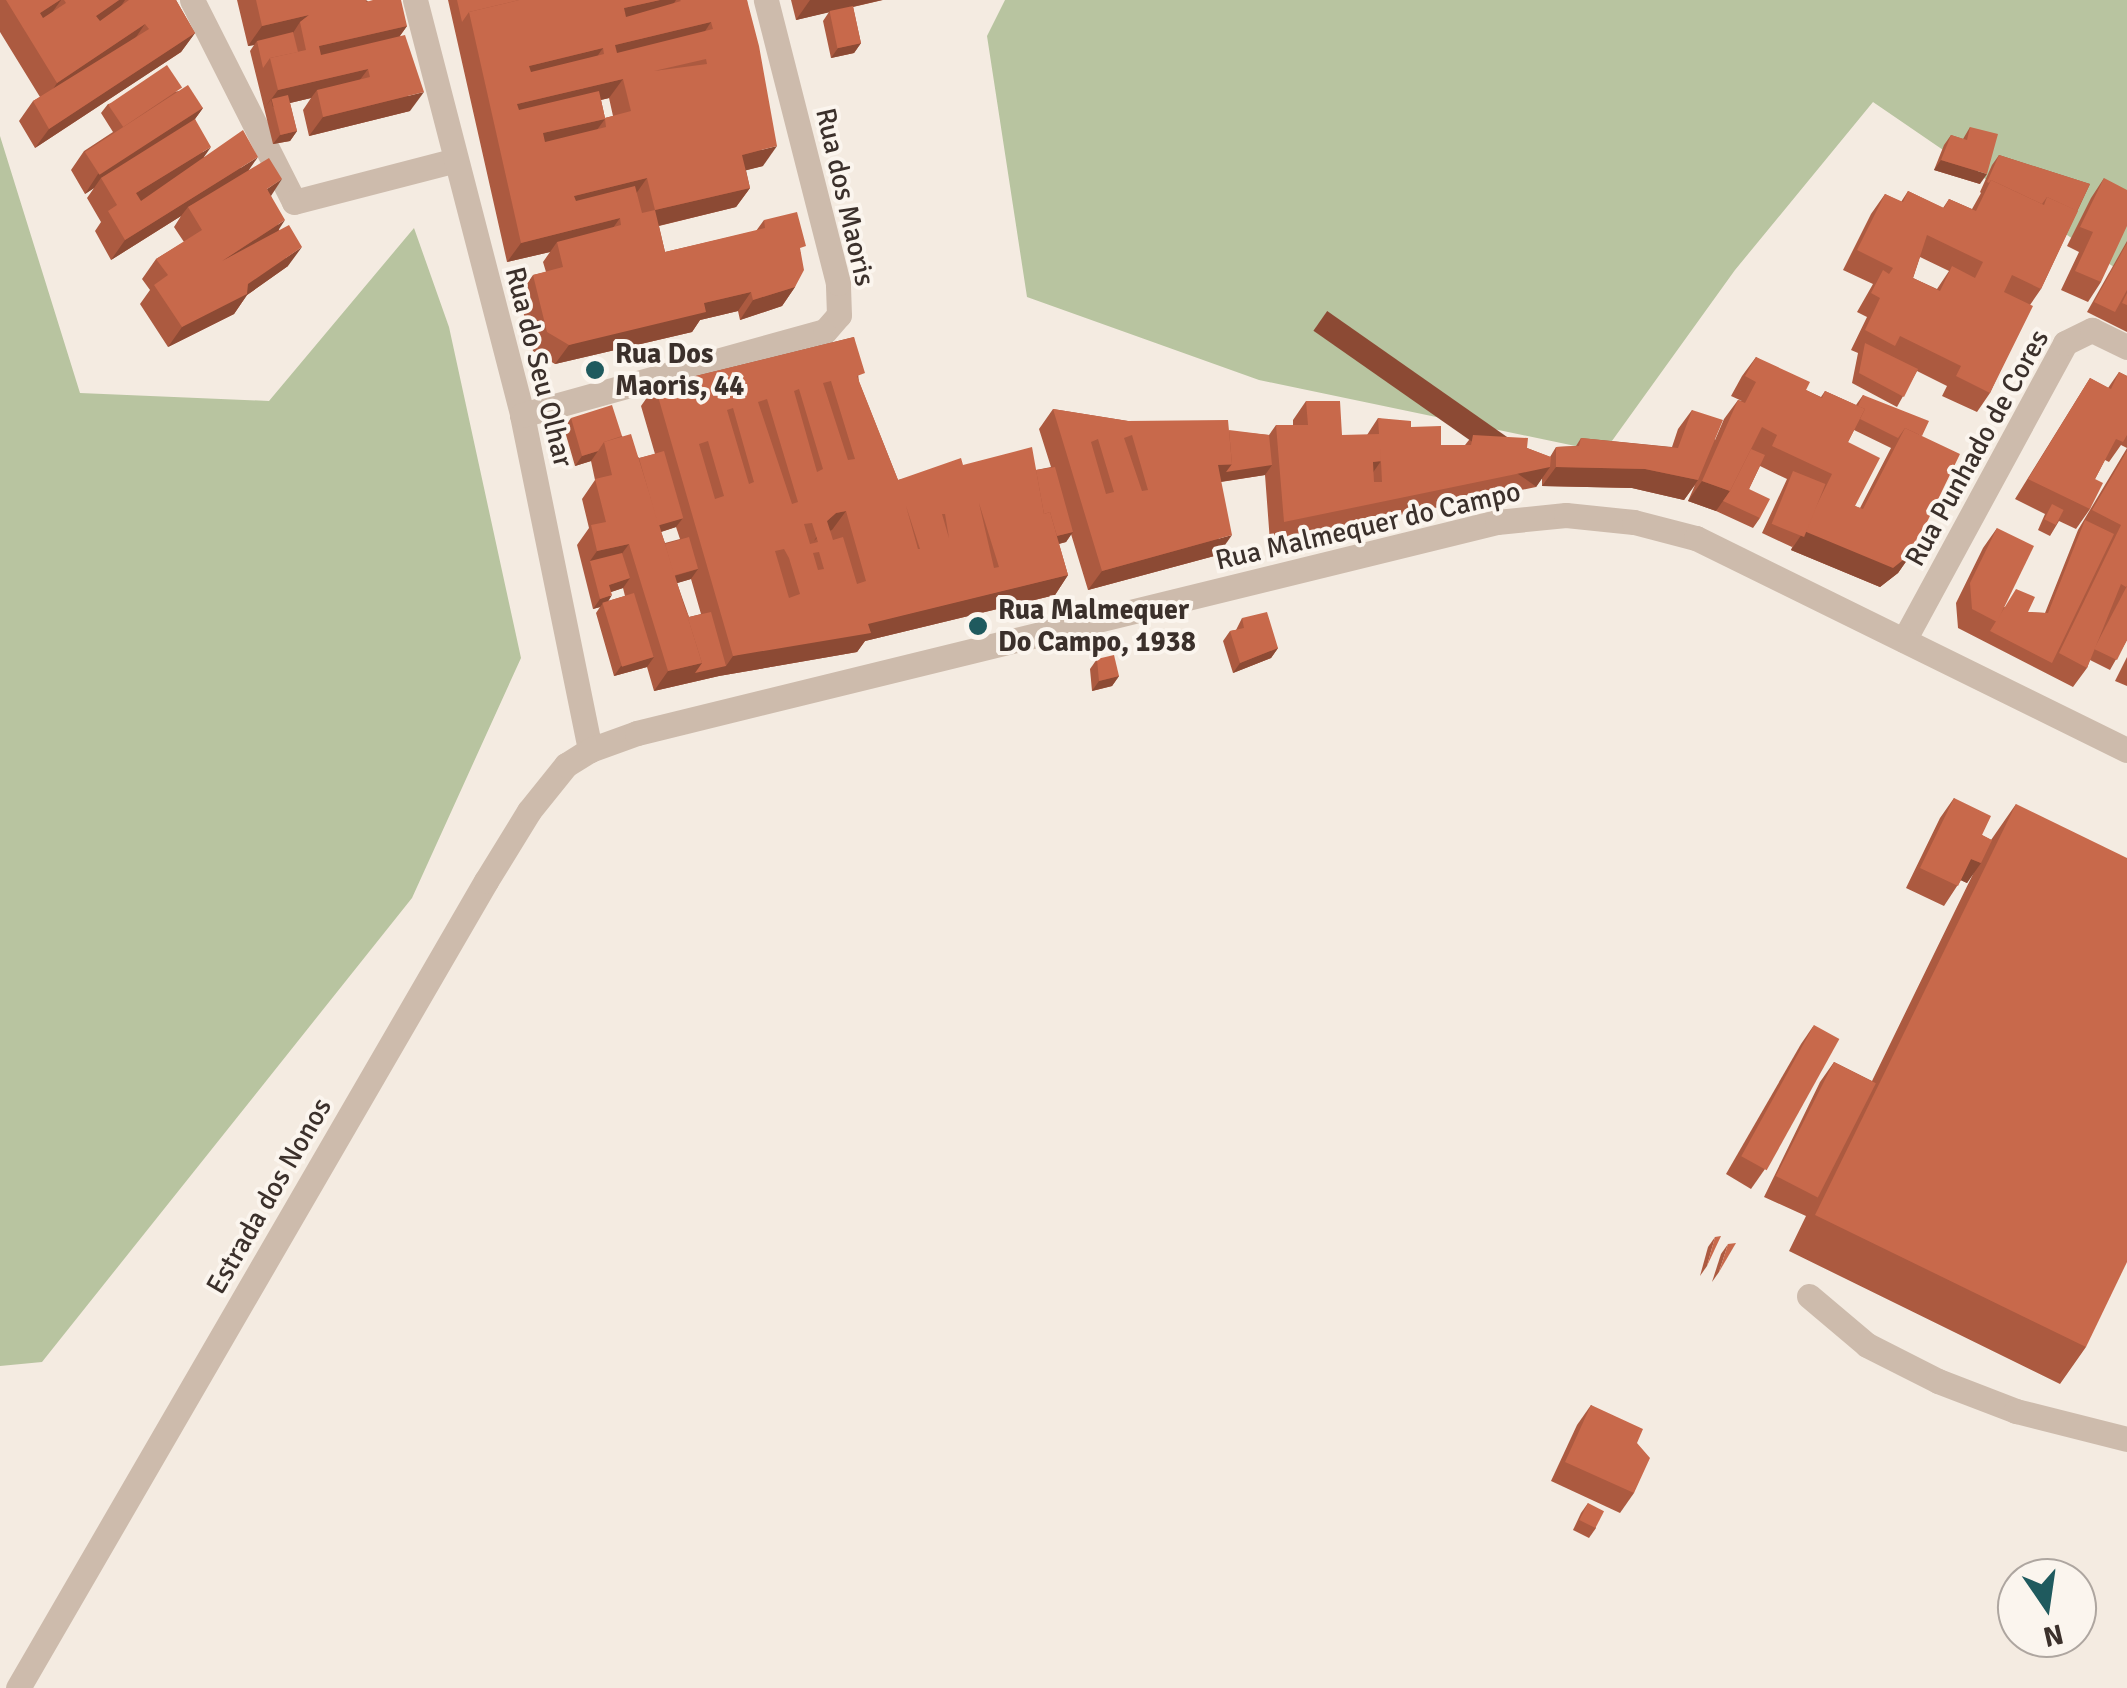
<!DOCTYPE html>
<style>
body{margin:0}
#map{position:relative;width:2127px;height:1688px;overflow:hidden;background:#f4ebe1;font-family:Signika,sans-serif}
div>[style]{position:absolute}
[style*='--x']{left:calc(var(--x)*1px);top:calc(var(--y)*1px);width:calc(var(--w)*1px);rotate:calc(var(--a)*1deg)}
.green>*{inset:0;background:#b8c4a0}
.minor>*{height:25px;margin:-12.5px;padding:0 12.5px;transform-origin:12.5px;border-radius:12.5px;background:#cdbbac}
.wall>*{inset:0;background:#ac5a40}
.shaded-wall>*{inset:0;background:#8c4a34;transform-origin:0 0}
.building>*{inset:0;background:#c8694b;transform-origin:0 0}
.dots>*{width:28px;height:28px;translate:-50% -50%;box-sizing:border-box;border:5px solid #fbf5ee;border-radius:50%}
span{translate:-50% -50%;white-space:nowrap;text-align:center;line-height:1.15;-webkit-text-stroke:8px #fbf5ee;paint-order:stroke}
.street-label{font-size:28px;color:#3b302b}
.poi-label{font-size:28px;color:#3b302b;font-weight:700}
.left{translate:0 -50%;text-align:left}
.north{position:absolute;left:1997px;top:1558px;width:100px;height:100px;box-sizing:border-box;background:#fbf5ee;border:2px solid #aea6a0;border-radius:50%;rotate:167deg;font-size:28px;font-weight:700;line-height:40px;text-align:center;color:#3b302b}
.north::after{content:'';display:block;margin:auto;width:35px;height:45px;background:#1f5a5e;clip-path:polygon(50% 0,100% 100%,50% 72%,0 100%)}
</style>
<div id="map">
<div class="green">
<div style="clip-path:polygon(1005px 0,2127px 0,2127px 276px,1873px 102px,1735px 270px,1604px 452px,1259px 380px,1027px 297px,987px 36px)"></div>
<div style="clip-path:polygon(0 136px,80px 393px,269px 401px,414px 228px,449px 327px,521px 658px,412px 898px,42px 1362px,0 1366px)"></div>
</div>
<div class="minor">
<div style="--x:192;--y:0;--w:226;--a:63.2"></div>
<div style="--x:294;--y:202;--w:167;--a:-14.5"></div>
<div style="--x:415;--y:0;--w:429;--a:75.5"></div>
<div style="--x:522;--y:415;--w:342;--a:78.5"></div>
<div style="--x:522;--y:415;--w:314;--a:-15.5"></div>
<div style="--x:825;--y:331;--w:21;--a:-49"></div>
<div style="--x:839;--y:315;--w:32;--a:-92"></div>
<div style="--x:838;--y:283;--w:292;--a:-104.3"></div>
<div style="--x:1904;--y:640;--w:338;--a:-61.5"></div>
<div style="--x:2065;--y:343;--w:30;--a:-26"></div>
<div style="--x:2092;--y:330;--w:39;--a:26"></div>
<div style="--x:1809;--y:1296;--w:76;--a:40.2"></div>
<div style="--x:1867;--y:1345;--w:80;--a:26.9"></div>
<div style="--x:1938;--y:1381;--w:84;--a:21"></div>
<div style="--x:2016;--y:1411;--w:114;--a:14.2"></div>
<div style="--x:18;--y:1688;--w:933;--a:-59.89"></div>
<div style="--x:486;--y:881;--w:82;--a:-58.4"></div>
<div style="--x:529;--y:811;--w:59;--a:-51.2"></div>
<div style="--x:566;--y:765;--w:28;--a:-32"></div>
<div style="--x:590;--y:750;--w:50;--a:-19.9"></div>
<div style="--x:637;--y:733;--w:886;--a:-13.79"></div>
<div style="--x:1497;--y:522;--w:69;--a:-5.8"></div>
<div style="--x:1566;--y:515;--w:68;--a:5.9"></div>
<div style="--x:1634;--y:522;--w:64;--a:14.5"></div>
<div style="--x:1696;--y:538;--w:480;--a:26.2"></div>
</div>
<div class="wall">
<div style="clip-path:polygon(0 0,176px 0,195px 33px,181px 52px,35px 148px,19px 121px,33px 101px,40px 97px,0 32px)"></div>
<div style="clip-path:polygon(237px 0,366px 0,407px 26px,400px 36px,410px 111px,309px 136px,303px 110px,311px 98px,290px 103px,297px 131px,290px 141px,273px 144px,250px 51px,254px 45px,248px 46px)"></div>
<div style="clip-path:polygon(evenodd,448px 0,747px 0,763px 166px,746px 170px,750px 188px,736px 207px,659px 226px,665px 252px,756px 231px,764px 220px,801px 253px,795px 287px,782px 306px,740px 320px,738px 311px,700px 320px,692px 332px,555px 364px,533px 351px,519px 295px,533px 275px,546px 272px,543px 262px,550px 252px,507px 262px,448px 0,609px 98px,613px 116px,605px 118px,601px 100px,609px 98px)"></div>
<div style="clip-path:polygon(791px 0,883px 0,853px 7px,861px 43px,854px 53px,831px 58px,823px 21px,829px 12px,796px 20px)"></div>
<div style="clip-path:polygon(179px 91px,203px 108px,195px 119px,204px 158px,249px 170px,271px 196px,288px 266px,247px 295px,234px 314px,168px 347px,140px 304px,150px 290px,142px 279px,156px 259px,184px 242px,174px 227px,181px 216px,111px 260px,95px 231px,101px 222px,87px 198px,94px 188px,85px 194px,71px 170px,84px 151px,113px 132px,101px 113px,108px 104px)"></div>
<div style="clip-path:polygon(1970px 127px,1980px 184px,1934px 170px,1944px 145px,1951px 135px,1963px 139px)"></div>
<div style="clip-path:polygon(evenodd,1999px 155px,2090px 184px,2041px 289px,2030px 305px,1990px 393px,1977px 412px,1942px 396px,1947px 386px,1917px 371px,1897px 407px,1852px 383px,1858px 353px,1851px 350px,1867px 317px,1857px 312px,1873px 284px,1843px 270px,1871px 214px,1885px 194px,1901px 202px,1908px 191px,1943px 208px,1949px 199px,1972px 209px,1981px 193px,1980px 192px,1992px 165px,1999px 155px,1920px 257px,1949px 271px,1937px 289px,1913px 278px,1920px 257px)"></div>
<div style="clip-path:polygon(2104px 178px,2101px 282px,2088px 302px,2061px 290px,2079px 252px,2067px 246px,2091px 198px)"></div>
<div style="clip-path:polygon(2127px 241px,2127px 332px,2087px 312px)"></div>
<div style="clip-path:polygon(evenodd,854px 337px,859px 382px,898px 480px,963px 465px,1036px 470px,1051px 467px,1039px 429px,1053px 409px,1128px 421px,1269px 435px,1276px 425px,1293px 425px,1293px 420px,1306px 401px,1342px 435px,1367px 435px,1378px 418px,1411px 427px,1441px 445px,1465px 445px,1473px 435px,1527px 448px,1550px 457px,1556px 447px,1576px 446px,1581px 438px,1672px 447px,1678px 429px,1692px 410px,1715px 440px,1724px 419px,1738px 400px,1742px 401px,1731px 396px,1742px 376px,1756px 357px,1806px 390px,1821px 397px,1825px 391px,1856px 405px,1863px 395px,1922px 436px,1912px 553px,1898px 573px,1880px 587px,1791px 550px,1793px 545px,1792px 547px,1762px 533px,1787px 479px,1760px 466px,1749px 489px,1760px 518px,1753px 528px,1716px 511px,1688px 501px,1695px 485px,1684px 500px,1632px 488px,1542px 486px,1542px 478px,1536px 487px,1270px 542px,1265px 475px,1221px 482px,1218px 555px,1088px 590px,1071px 534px,1066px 542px,1059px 544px,1068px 575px,1055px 595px,865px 641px,857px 652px,719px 676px,654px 691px,647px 667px,614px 676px,596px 613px,600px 607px,593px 609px,577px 545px,589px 528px,582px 499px,595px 480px,591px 461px,575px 466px,564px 428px,571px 418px,622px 436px,639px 458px,655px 454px,641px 406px,655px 386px,854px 337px,1854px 430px,1891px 448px,1860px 508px,1855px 506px,1848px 442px,1854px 430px,854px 337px,676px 527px,680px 539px,665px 543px,661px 532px,676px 527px,854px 337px,691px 579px,701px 614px,689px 617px,677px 583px,691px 579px,854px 337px,623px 588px,625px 596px,608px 601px,611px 592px,623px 588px)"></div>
<div style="clip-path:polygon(2119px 372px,2127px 376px,2127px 640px,2110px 670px,2090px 660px,2087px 668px,2073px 687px,1958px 628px,1956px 603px,1983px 548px,1997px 528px,2004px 607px,2028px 612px,2045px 613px,2078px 530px,2127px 448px,2121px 445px,2109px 462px,2105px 460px,2095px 479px,2090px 509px,2076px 529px,2059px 521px,2050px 536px,2038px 530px,2045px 514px,2015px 499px,2090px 378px,2108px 388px)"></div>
<div style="clip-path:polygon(1242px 618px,1278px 648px,1271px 658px,1233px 673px,1223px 641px,1230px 631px,1236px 630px)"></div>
<div style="clip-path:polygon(2127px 657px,2127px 686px,2115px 681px)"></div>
<div style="clip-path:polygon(1097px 659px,1119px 676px,1112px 686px,1092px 691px,1090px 669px)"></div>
<div style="clip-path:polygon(1954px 798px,1982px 835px,1991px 840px,2016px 804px,2086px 1347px,2060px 1384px,1789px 1251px,1806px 1216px,1764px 1197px,1820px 1082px,1834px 1062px,1872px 1081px,1974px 872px,1967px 883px,1961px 880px,1944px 906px,1906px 888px,1940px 818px)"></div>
<div style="clip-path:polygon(1814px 1025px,1765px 1169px,1751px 1189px,1726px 1174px,1801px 1044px)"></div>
<div style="clip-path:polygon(1715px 1237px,1707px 1266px,1700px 1276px,1708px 1247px)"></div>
<div style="clip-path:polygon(1728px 1244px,1719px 1272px,1712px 1282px,1721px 1254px)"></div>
<div style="clip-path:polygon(1591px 1405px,1637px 1443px,1634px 1493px,1620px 1513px,1551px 1481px,1577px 1425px)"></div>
<div style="clip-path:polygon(1588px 1503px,1596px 1528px,1589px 1538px,1573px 1530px,1581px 1513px)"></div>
</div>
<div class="shaded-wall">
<div style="clip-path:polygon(60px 0,61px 0,49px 17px,26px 33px,40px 13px)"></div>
<div style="clip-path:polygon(119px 0,125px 0,117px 12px,83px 35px,96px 16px)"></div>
<div style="clip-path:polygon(660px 0,676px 0,666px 15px,611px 28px,624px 8px)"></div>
<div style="clip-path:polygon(810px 0,882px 0,796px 20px)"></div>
<div style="clip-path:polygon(309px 15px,300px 22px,291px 36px,257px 41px,254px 45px,248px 46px,262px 26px)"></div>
<div style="clip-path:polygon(711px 22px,698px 42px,601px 65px,615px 45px)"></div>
<div style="clip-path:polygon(145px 24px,132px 43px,44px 103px,57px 83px)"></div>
<div style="clip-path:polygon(407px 26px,393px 45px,305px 66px,319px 46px)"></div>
<div style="clip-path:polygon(195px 33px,181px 52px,35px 148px,49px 129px)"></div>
<div style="clip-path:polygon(861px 43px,854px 53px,831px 58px,838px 48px)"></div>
<div style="clip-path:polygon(603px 48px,589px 68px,516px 85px,529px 66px)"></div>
<div style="clip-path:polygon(368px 69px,354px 88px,317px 90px,311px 98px,273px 107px,271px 99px,264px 109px,278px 90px)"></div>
<div style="clip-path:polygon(623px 79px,609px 98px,504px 123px,517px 104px)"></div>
<div style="clip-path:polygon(424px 92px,410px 111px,309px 136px,323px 117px)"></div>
<div style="clip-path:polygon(203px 108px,189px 127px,101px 178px,94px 188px,85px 194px,98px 174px)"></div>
<div style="clip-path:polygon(605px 119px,591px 138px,529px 152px,543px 133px)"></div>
<div style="clip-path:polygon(297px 131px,290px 141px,273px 144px,280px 135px)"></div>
<div style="clip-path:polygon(777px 146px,763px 166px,728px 175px,742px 155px)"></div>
<div style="clip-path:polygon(211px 147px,197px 167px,122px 213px,136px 193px)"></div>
<div style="clip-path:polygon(258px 157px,244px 177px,188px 207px,181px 216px,111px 260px,125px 240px)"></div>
<div style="clip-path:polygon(1941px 160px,1987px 174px,1980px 184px,1934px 170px)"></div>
<div style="clip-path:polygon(647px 178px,633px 198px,561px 215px,574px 196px)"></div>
<div style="clip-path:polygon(282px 179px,269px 199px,267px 189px)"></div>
<div style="clip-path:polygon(750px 188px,736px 207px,641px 230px,655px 210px)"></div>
<div style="clip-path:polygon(620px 218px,606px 238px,557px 242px,550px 252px,507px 262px,521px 243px)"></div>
<div style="clip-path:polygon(285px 220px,272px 240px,222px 261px)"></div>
<div style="clip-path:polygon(302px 247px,288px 266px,247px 295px,234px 314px,168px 347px,182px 327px)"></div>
<div style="clip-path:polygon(795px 287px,782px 306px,740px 320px,753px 300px)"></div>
<div style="clip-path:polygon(751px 292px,738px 311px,700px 320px,692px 332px,555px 364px,569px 345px,704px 303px)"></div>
<div style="clip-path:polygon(598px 451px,591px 461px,575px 466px,582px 456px)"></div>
<div style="clip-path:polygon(1381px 461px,1367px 481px,1373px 462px)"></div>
<div style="clip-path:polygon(1218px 465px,1272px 465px,1265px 475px,1219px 482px)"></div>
<div style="left:1550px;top:467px;width:24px;height:272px;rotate:125deg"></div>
<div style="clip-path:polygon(1556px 467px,1645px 469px,1698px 480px,1684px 500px,1632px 488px,1542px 486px)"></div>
<div style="clip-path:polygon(1702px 481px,1730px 491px,1716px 511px,1688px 501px)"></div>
<div style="clip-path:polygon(846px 511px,832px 530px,822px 533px,814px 541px,827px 521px,836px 513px)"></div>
<div style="clip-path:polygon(683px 518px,676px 527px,648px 536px,654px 526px)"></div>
<div style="clip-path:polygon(1804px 531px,1912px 553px,1898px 573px,1880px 587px,1791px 550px)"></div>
<div style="clip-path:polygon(1073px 532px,1066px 542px,1041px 548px,1048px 538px)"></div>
<div style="clip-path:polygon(1232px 535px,1218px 555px,1088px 590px,1102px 571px)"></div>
<div style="clip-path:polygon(629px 544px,615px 563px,590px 561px,597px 551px)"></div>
<div style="clip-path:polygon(698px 569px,691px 579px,664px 587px,671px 577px)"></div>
<div style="clip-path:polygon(1068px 575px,1055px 595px,865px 641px,857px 652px,719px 676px,654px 691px,668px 671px,702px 663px,726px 666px,733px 656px)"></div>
<div style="clip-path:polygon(630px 578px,623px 588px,602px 595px,609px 585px)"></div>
<div style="clip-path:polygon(612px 595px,606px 605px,603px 603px,600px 607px,593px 609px,600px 599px)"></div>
<div style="clip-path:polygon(1278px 648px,1271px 658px,1233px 673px,1240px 663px)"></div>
<div style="clip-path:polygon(654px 657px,647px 667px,614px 676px,621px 666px)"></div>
<div style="clip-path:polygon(1119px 676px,1112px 686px,1092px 691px,1099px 681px)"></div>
<div style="clip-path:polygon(1971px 859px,1981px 863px,1967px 883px,1958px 879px)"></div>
</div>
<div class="building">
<div style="clip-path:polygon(6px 0,60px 0,40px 13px,43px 18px,66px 3px,64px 0,119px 0,96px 16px,100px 21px,129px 0,176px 0,195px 33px,49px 129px,33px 101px,149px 29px,145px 24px,57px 83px)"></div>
<div style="clip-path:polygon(256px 0,366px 0,366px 2px,373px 0,401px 0,407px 26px,319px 46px,321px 55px,405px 35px,424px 92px,323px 117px,317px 90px,370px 77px,368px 69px,278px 90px,270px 58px,306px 50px,300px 22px,309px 15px,262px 26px)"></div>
<div style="clip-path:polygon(457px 0,519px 0,469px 12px,462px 22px)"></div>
<div style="clip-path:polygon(evenodd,519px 0,660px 0,624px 8px,626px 17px,681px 1px,680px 0,747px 0,759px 46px,777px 146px,742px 155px,750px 188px,655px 210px,665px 252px,765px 228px,764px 220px,797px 212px,806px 246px,800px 248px,804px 270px,795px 287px,753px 300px,751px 292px,704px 303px,706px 312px,569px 345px,547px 332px,533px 275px,563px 267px,557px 242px,621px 225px,620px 218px,521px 243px,469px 12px,519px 0,711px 22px,713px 29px,617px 53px,615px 45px,711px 22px,519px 0,603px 48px,604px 54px,531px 72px,529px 66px,603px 48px,519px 0,706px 59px,707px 64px,654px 71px,706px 59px,519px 0,623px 79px,631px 111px,605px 118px,599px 91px,519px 110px,517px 104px,623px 79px,519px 0,605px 119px,606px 127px,545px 142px,543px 133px,605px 119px,519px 0,647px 178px,655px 210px,642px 213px,635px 186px,576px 201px,574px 196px,647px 178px)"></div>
<div style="left:853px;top:6px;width:38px;height:24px;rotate:78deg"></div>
<div style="clip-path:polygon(293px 32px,298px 52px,270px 58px,263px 68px,257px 41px)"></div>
<div style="left:167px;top:65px;width:27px;height:71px;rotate:56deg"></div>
<div style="left:188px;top:85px;width:27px;height:123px;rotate:57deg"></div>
<div style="left:288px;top:95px;width:37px;height:17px;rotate:76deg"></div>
<div style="clip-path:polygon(195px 119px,211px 147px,136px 193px,141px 201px,243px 130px,258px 157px,125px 240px,108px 211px,117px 205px,101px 178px)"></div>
<div style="clip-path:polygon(1970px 127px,1998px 134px,1987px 174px,1941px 160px,1951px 135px,1967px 140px)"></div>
<div style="clip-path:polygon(1999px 155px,2090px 184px,2077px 211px,2047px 197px,2042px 204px,1991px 180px,1989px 183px,1987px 182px)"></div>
<div style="clip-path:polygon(269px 158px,282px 179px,267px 189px,285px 220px,222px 261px,289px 225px,302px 247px,248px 284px,247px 294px,182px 327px,154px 285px,168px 275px,156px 259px,202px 230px,188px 207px)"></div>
<div style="clip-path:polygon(2104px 178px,2127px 190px,2127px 226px,2101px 282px,2075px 271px,2093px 232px,2080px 227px)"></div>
<div style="clip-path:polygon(evenodd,1991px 180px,2044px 205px,2047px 197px,2078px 211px,2041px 289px,2012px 275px,2004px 292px,2033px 306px,1990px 393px,1956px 376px,1961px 366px,1900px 336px,1895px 346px,1865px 330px,1880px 298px,1871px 293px,1883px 270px,1889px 274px,1893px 268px,1857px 250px,1885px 194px,1903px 202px,1908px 191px,1944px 208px,1949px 199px,1976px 211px,1991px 180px,1927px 235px,1983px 262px,1975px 278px,1952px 266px,1940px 291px,1913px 278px,1927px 235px)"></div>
<div style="clip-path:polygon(2127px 243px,2127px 290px,2115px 312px,2094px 302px)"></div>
<div style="clip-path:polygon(2127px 293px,2127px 305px,2122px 303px)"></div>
<div style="clip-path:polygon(evenodd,854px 337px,865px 373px,857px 376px,898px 480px,961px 458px,963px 465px,1032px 447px,1044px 514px,1050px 512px,1068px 575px,868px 624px,871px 633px,733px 656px,655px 386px,854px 337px,831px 381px,855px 459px,848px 460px,823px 383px,831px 381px,854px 337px,799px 389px,823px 469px,817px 472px,794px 391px,799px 389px,854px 337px,767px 399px,798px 502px,792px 504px,758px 402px,767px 399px,854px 337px,733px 408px,754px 482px,749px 484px,727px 410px,733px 408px,854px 337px,708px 441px,724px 496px,715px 499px,699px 444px,708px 441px,854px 337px,979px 503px,999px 567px,994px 568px,979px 503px,854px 337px,906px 506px,920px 549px,918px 549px,906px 506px,854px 337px,846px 511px,866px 581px,857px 584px,843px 537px,833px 540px,827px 521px,836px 513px,846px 511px,854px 337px,942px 514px,945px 514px,949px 538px,942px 514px,854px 337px,812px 523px,818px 542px,810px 544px,804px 524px,812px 523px,854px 337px,784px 549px,789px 558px,800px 594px,789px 598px,775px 551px,784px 549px,854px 337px,819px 552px,824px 569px,818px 570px,813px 553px,819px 552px)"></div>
<div style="clip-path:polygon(1865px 343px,1918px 369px,1904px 397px,1859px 373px)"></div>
<div style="clip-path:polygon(1756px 357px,1810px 382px,1806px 390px,1822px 398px,1825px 391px,1865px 409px,1848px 442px,1880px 458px,1855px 506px,1863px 509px,1905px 428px,1960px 454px,1912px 553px,1893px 568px,1804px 531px,1832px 474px,1772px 446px,1777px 435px,1762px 427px,1730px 491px,1702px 481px,1738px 400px,1745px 403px,1756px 382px,1745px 376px)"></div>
<div style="clip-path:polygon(2119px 372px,2127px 376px,2127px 435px,2123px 442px,2116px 439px,2095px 479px,2103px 483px,2090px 509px,2028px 479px,2090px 378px,2111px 389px)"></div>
<div style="clip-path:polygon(1863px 395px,1929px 421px,1922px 436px,1905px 428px,1898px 438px,1860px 419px,1865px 409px,1858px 406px)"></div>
<div style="clip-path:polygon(evenodd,1306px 401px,1340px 401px,1342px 435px,1379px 434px,1378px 418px,1411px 421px,1411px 427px,1441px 426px,1441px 445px,1471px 445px,1473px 435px,1528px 438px,1527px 448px,1551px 457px,1550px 467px,1284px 522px,1276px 425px,1308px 425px,1306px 401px,1380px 442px,1382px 482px,1374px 482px,1373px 462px,1381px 461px,1380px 442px)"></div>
<div style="clip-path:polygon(612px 405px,622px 436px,604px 442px,598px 451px,582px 456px,571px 418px)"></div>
<div style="clip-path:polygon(evenodd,1053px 409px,1128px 421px,1228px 420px,1232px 464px,1218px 465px,1232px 535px,1102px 571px,1053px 409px,1132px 435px,1148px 490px,1142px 491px,1124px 438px,1132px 435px,1053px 409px,1098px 439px,1114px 492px,1106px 494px,1091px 442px,1098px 439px)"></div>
<div style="clip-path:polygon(1692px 410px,1723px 420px,1698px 480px,1645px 469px,1556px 467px,1556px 447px,1579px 446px,1581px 438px,1678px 448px)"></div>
<div style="clip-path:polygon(1229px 430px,1269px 435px,1272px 465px,1226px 472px,1232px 464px)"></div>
<div style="clip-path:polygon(631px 434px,702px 663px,668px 671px,629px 544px,597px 551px,591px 525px,606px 522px,595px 479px,612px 475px,604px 442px)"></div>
<div style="clip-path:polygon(1751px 449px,1765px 455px,1749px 489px,1770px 499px,1760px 518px,1723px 501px,1730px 491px)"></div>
<div style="left:664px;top:451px;width:70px;height:26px;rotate:74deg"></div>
<div style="clip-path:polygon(2127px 451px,2127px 586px,2126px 587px,2121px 584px,2087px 668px,2059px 653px,2121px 525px,2092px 510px)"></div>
<div style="clip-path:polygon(1055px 467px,1073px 532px,1057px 536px,1050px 512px,1044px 514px,1036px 470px)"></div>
<div style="left:1793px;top:471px;width:35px;height:57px;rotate:22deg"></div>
<div style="left:2052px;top:504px;width:13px;height:17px;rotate:27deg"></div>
<div style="clip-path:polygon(2085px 520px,2114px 534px,2052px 663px,1990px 631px,2016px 589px,2035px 597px,2028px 612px,2048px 613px)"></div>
<div style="clip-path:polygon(1997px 528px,2034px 546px,1997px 622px,1972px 609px,1970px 583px)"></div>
<div style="left:689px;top:537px;width:33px;height:25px;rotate:74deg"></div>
<div style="clip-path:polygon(622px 553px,630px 578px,609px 585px,612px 595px,600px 599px,590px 561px)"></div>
<div style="clip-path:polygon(2127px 586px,2127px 640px,2117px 660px,2094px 649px)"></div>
<div style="left:634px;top:593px;width:67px;height:33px;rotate:73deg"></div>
<div style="clip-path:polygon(684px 606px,689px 617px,711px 612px,726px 666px,695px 673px,702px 663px)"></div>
<div style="clip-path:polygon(1267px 612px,1278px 648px,1240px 663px,1230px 631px,1244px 628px,1242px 618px)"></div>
<div style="clip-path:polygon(1114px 655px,1119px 676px,1099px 681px,1097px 659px)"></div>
<div style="clip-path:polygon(1954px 798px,1991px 816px,1982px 835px,1992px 840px,1981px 863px,1971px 859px,1958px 886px,1920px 868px)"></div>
<div style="clip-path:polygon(2016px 804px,2127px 858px,2127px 1262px,2086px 1347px,1815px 1215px)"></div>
<div style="left:1814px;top:1025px;width:29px;height:150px;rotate:29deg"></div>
<div style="left:1834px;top:1062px;width:47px;height:128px;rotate:27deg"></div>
<div style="clip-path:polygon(1721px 1236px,1707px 1266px,1715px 1237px)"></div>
<div style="clip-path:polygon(1736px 1243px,1719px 1272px,1728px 1244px)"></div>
<div style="clip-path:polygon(1591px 1405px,1643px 1429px,1637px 1443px,1650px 1458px,1634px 1493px,1565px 1462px)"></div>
<div style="left:1588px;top:1503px;width:18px;height:19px;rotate:27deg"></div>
</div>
<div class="dots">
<div style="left:595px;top:370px;background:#1f5a5e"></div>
<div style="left:978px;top:626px;background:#1f5a5e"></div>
</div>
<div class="street-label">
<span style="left:845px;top:197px;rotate:77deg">Rua dos Maoris</span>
<span style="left:539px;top:367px;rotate:76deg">Rua do Seu Olhar</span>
<span style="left:1977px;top:448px;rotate:-61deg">Rua Punhado de Cores</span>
<span style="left:1368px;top:526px;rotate:-13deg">Rua Malmequer do Campo</span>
<span style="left:269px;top:1196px;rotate:-60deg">Estrada dos Nonos</span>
</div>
<div class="poi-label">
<span class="left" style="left:615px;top:370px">Rua Dos<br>Maoris, 44</span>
<span class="left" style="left:998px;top:626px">Rua Malmequer<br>Do Campo, 1938</span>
</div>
<div class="north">N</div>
</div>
